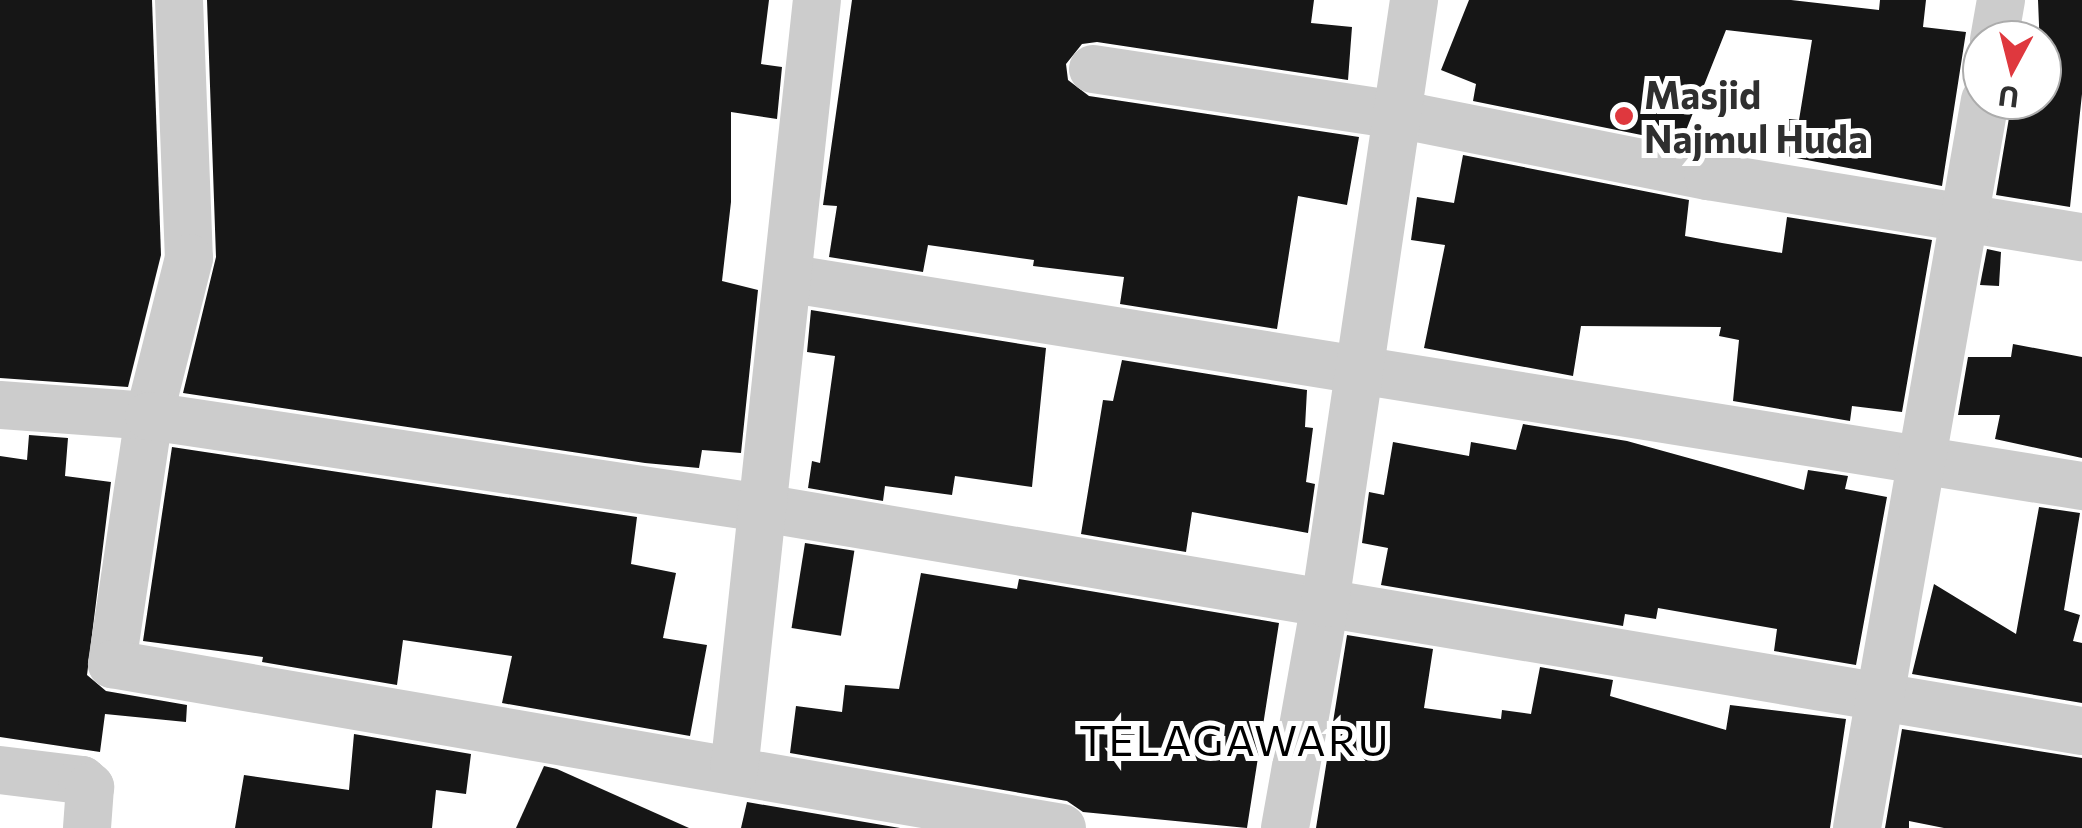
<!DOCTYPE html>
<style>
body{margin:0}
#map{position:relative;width:2082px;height:828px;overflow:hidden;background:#fff;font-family:Commissioner,sans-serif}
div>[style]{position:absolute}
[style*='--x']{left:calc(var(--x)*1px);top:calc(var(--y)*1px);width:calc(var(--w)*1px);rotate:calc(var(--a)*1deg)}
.building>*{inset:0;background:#161616;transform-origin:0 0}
.minor>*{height:48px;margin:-24px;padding:0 24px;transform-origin:24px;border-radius:24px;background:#ccc}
.dots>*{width:28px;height:28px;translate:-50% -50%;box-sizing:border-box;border:5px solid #fff;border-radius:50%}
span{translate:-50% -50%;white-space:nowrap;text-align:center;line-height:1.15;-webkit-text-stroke:10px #fff;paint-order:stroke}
.poi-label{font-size:38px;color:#2f2f2f;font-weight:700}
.left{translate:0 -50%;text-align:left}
.quarter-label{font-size:42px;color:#000;letter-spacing:2.5px}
.north{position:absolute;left:1962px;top:20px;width:100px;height:100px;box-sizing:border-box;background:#fff;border:2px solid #acacac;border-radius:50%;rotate:187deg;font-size:28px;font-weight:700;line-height:40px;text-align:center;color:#2f2f2f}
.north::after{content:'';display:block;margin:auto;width:35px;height:45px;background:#df383e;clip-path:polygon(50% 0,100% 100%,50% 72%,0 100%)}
</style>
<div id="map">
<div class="building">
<div style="clip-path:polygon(0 0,152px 0,161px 255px,128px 387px,0 378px)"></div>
<div style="clip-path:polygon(207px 0,769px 0,761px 64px,782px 67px,777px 119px,731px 112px,731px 202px,722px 281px,758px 290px,741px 453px,702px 450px,699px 468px,645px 463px,183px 393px,216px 257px)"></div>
<div style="clip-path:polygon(852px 0,1314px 0,1311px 23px,1352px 27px,1348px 80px,1097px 42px,1082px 44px,1066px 64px,1068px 80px,1089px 96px,1359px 137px,1347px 205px,1298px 196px,1277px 329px,1120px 304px,1124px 277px,1033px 266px,1034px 260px,928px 245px,923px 272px,829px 257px,837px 206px,823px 205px)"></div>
<div style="clip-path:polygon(1469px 0,1791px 0,1879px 10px,1880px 0,1926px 0,1923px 27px,1966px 32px,1942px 186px,1786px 156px,1789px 119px,1799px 120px,1812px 40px,1726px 30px,1681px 143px,1473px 101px,1476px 84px,1441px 70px)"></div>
<div style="clip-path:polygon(2038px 0,2082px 0,2082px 94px,2070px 207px,1996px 195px,2012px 100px,2042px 100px)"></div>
<div style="clip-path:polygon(1463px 155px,1689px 200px,1685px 236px,1722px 243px,1782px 253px,1787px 217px,1932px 240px,1902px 412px,1852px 406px,1850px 421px,1733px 401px,1739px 340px,1719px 336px,1721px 327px,1581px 326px,1573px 376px,1424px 348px,1445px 245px,1411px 240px,1417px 197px,1454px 203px)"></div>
<div style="clip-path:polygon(1987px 249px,2001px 252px,1999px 286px,1980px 285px)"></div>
<div style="clip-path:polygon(811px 310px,1046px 348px,1032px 487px,955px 476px,952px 495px,885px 486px,883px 501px,808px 488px,812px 461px,820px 463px,835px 356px,807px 352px)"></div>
<div style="clip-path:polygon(2013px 344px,2082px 357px,2082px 458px,1995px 439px,2000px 415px,1958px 415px,1968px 357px,2011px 357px)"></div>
<div style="clip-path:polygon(1122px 360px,1307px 390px,1305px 427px,1313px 428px,1306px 482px,1315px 484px,1308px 533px,1192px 512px,1186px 552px,1081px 534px,1103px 400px,1113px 401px)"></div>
<div style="clip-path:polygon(1523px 424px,1627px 441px,1804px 490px,1808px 470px,1848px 476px,1845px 489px,1887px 497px,1856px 665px,1774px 651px,1777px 629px,1658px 608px,1656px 619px,1625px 614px,1623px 626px,1381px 585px,1388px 548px,1362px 543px,1369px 492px,1384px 495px,1393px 442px,1469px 456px,1471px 442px,1516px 450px)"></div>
<div style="clip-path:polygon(29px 435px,68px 438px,65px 476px,111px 482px,87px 675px,106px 691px,187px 705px,186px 722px,105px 714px,100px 752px,0 737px,0 456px,27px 460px)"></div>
<div style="clip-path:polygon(172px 447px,637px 517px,631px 564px,676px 573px,663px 638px,707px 645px,690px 736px,502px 703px,512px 656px,403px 640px,397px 685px,262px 662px,263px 657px,143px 641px)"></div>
<div style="clip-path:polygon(2039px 507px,2080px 513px,2064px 610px,2080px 615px,2073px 641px,2082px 643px,2082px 703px,1912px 674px,1934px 584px,2016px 634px)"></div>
<div style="left:805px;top:543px;width:50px;height:86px;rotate:9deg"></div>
<div style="clip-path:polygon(921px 573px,1017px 589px,1019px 579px,1279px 623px,1247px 828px,1083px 812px,1067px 801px,790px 753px,796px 706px,842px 712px,845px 685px,899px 689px)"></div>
<div style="clip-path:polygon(1347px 635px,1433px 649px,1424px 708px,1501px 719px,1502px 710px,1531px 714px,1540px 667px,1613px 680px,1610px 696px,1726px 730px,1730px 705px,1846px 719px,1830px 828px,1316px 828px)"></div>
<div style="clip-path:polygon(1902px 729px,2082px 758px,2082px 828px,1944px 828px,1909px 821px,1909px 828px,1885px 828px)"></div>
<div style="clip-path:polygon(354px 734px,471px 754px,466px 794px,436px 790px,432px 828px,235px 828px,244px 775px,349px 790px)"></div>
<div style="clip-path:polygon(544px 766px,557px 769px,689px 828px,516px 828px)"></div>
<div style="clip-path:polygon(747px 802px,900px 828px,741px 828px)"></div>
</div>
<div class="minor">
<div style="--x:179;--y:0;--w:258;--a:87.8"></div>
<div style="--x:189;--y:258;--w:163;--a:104.2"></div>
<div style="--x:149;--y:416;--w:251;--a:98.5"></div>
<div style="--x:112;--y:664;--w:964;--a:9.79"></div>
<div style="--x:1994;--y:40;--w:41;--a:-80.1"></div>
<div style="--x:1093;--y:69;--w:328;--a:8.6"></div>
<div style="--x:1417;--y:118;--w:297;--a:11.3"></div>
<div style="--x:1708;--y:176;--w:379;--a:9.3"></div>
<div style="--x:792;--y:279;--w:1307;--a:9.12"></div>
<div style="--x:0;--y:405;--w:149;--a:4.2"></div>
<div style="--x:149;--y:416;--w:620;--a:8.54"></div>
<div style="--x:762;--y:508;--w:1339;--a:9.59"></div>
<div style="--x:0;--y:770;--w:83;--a:7"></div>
<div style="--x:82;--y:780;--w:11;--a:41"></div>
<div style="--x:90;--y:787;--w:41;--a:94.2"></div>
<div style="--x:734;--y:771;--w:775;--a:-83.86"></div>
<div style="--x:1285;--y:828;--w:229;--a:-79.9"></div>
<div style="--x:1325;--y:603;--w:610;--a:-81.6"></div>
<div style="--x:1857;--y:828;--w:739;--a:-80.03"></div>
</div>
<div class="dots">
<div style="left:1624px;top:116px;background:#df383e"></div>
</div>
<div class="poi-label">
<span class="left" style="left:1644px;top:116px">Masjid<br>Najmul Huda</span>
</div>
<div class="quarter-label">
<span style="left:1235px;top:739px">TELAGAWARU</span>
</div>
<div class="north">U</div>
</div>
